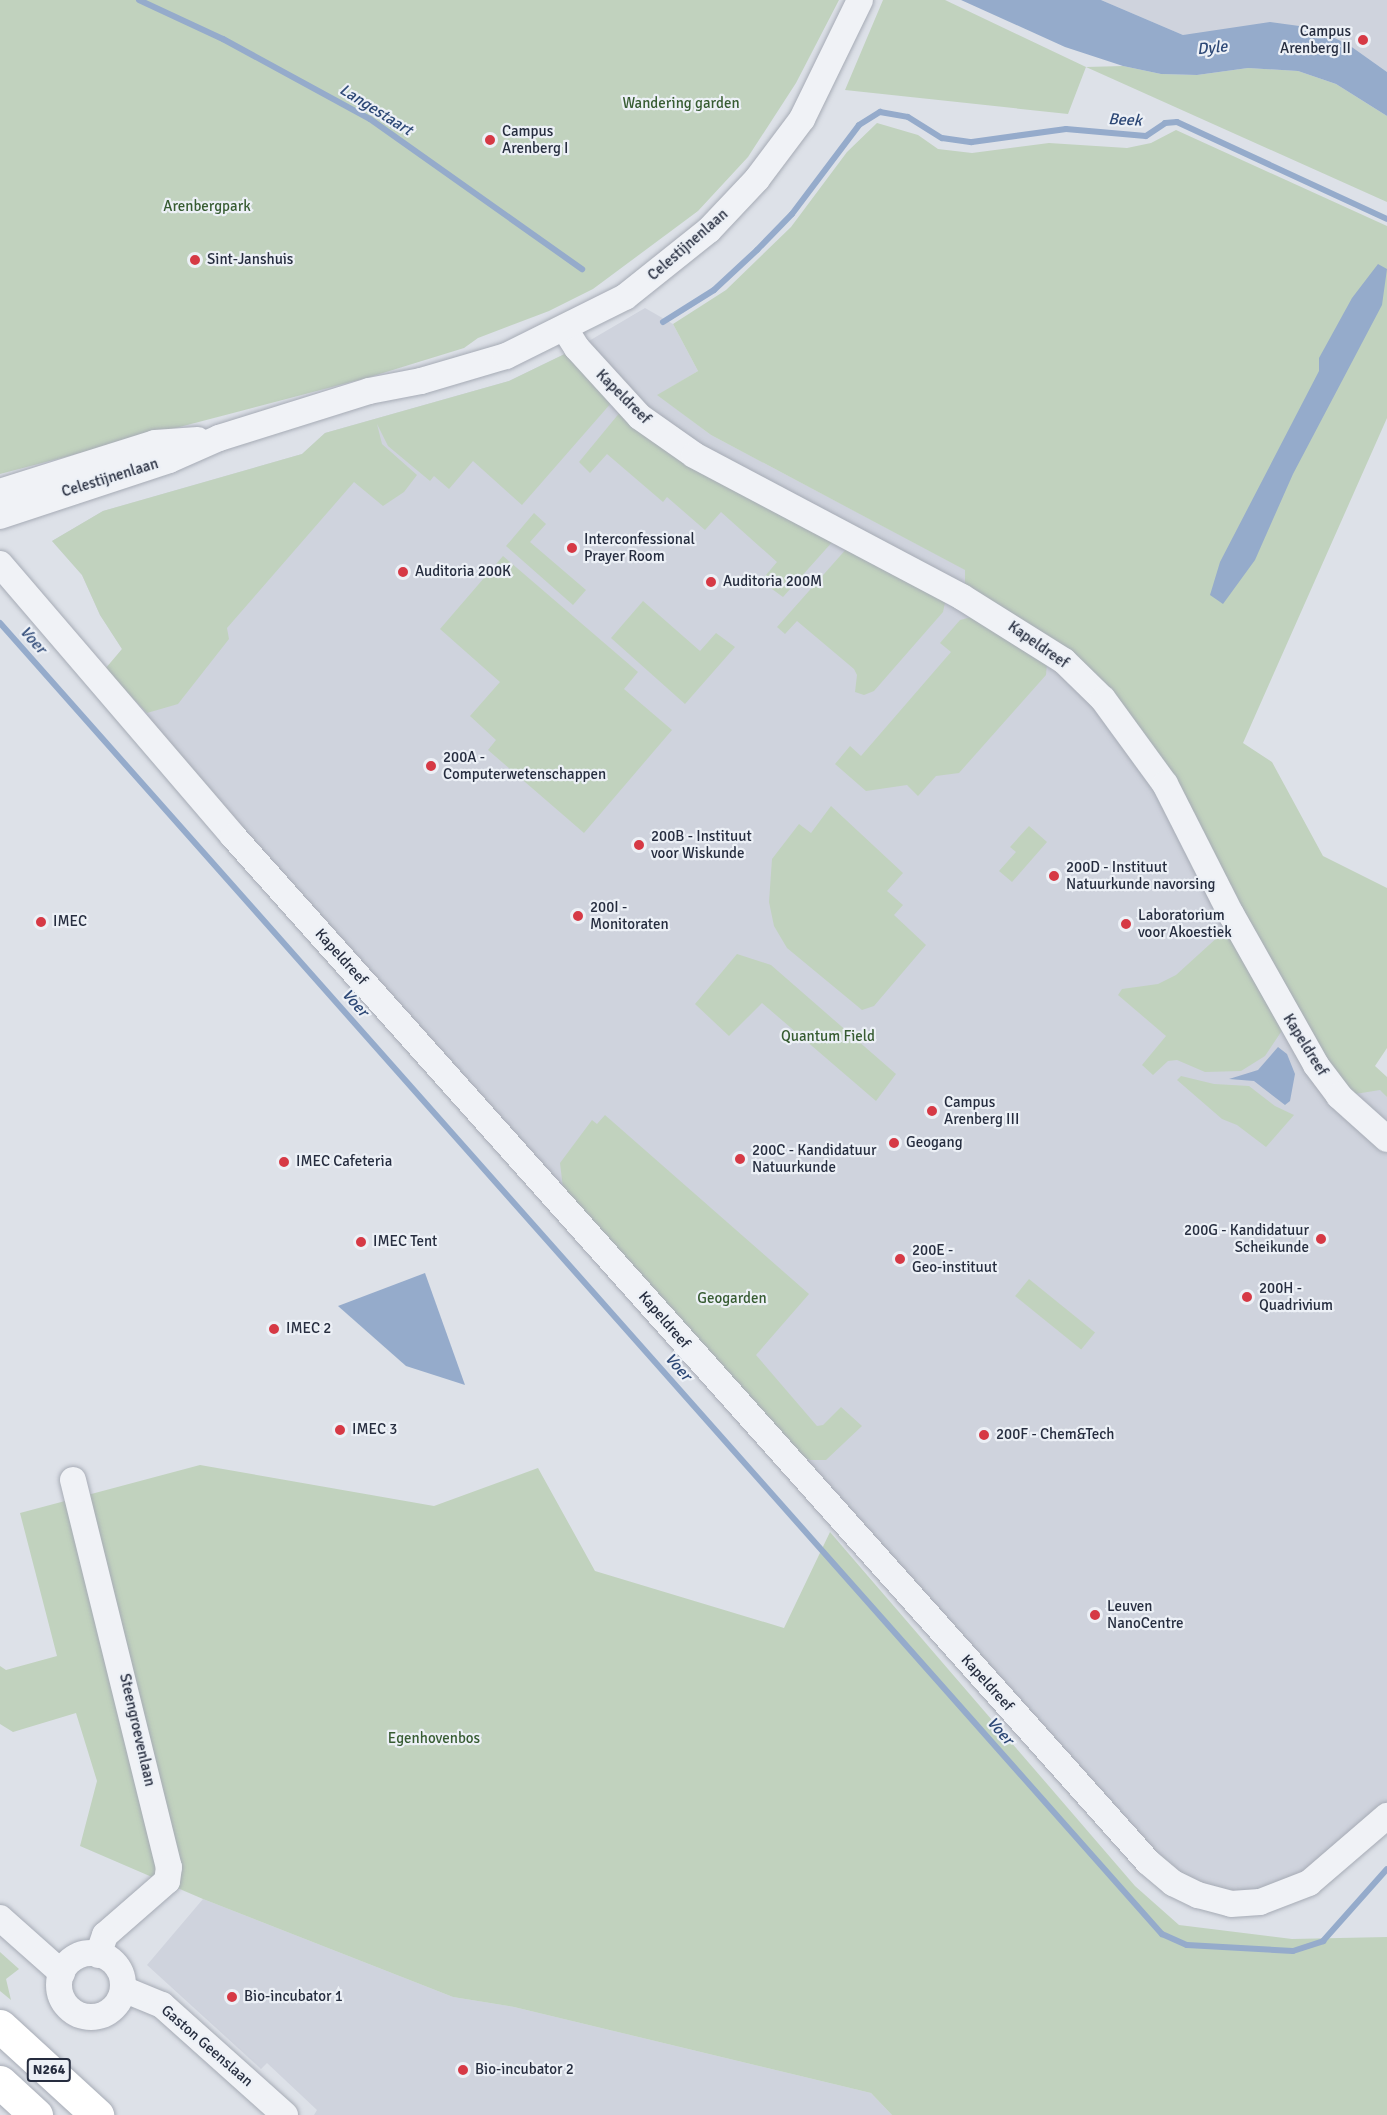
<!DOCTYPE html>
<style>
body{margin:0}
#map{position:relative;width:1387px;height:2115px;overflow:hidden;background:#dde1e8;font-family:Signika,sans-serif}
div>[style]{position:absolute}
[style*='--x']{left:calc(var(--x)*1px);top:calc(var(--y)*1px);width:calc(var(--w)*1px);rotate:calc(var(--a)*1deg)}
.built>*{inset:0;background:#cfd3dd}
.green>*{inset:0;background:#c1d2be;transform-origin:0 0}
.water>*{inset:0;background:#95abcb}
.stream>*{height:6px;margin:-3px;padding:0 3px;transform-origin:3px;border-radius:3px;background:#95abcb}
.roads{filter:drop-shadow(0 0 2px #a6abb5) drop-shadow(0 0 2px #a6abb5)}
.minor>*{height:26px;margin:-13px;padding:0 13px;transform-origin:13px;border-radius:13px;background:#f0f2f6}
.minor>.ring{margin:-13px;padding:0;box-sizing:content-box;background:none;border:26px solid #f0f2f6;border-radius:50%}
.highway>*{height:33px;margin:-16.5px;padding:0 16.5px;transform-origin:16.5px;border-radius:16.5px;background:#fff}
.dots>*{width:16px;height:16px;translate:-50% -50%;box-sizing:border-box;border:3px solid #ecf0f6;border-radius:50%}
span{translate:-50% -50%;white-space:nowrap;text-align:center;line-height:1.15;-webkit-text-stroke:4.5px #ecf0f6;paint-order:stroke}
.shield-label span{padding:2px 4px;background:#ecf0f6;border:2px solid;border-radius:4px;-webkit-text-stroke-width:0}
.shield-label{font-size:14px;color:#262d3f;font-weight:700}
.poi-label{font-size:15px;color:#262d3f}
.right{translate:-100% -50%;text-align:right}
.left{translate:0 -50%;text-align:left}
.park-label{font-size:15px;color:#375c32}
.street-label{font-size:15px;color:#262d3f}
.water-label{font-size:16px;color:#2d4876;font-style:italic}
</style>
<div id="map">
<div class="built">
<div style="clip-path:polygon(1101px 0,1387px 0,1387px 72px,1349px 45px,1215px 33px,1183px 35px)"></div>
<div style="clip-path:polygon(645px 308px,673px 324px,698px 371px,658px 395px,711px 435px,966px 570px,965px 589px,1064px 661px,1387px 1097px,1387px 1816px,1260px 1902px,1173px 1883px,99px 681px,122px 649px,100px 615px,82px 575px,52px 541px,103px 511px,302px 454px,325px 433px,509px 381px,577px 348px)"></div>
<div style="clip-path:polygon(203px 1899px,453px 1997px,514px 2007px,871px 2093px,892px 2115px,314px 2115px,317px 2110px,267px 2063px,261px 2069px,147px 1965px)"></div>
</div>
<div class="green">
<div style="clip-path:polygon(0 0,839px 0,796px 83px,748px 157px,698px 211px,593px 289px,549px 311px,478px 338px,464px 348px,370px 377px,0 474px)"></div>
<div style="clip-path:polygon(883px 0,945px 0,1086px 67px,1123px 66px,1161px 74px,1197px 75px,1248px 68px,1298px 71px,1336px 84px,1387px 116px,1387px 202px,1086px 67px,1068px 114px,845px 90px)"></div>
<div style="clip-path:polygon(877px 123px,918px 135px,938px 149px,972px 153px,1049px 143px,1127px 148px,1151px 143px,1176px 130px,1387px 226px,1387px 418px,1243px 743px,1272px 762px,1323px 856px,1387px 888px,1387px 1048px,1375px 1066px,1387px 1077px,1387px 1097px,1380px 1090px,1349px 1095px,1312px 1044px,1160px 757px,965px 589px,965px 570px,711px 435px,657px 395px,698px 371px,673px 324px,726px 290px,791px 227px,847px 152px)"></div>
<div style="clip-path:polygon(577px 348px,612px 402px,522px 505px,473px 461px,449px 489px,434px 476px,430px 481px,388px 446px,377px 424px,382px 444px,417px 475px,404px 492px,383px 506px,354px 482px,227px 628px,229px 639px,178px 704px,147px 713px,105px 669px,122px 649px,100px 615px,82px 575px,52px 541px,103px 511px,302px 454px,325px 433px,509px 381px)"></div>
<div style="clip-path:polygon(621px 411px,834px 540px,783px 597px,761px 581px,777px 562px,721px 512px,705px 530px,667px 497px,663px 502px,607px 454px,590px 473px,579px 462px)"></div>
<div style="clip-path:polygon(534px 513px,546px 524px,530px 542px,586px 590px,573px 605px,506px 546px)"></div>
<div style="clip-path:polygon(848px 547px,939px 595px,945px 603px,943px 612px,874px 691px,864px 695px,855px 692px,857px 675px,854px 669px,797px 621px,785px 634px,777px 627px)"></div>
<div style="clip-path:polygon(503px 556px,638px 672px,624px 689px,672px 730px,584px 833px,488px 750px,496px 740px,470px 716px,500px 682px,440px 629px)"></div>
<div style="clip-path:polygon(643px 601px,700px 651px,716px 633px,735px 647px,685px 704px,611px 638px)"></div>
<div style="clip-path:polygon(975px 616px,1047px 662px,1046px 675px,959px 773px,936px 776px,918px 796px,907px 785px,866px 791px,835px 764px,850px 746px,861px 756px,951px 652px,940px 643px,960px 620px)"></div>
<div style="clip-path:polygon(831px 806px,903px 873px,887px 891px,903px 905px,894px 915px,926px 945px,874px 1006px,862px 1010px,787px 948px,774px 926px,769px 902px,772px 859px,799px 824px,811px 833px)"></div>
<div style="clip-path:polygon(1029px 826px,1047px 842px,1012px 882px,999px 871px,1016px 852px,1010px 847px)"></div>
<div style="clip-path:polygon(1228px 933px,1283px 1029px,1265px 1056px,1241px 1071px,1205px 1072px,1177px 1060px,1168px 1061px,1153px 1075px,1142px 1065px,1166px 1036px,1118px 995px,1122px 989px,1158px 984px,1176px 975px,1220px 935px)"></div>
<div style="clip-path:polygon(737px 954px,771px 965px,896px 1074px,876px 1101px,762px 1003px,729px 1036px,695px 1004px)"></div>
<div style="clip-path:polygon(1181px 1076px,1214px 1084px,1249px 1086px,1275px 1106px,1294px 1115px,1266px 1147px,1237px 1125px,1222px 1119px,1177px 1080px)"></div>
<div style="clip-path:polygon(605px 1115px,809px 1294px,756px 1355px,817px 1426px,823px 1425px,841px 1407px,862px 1426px,826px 1460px,810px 1460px,798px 1455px,563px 1188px,560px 1163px,592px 1120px,597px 1124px)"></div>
<div style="left:1029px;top:1279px;width:85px;height:22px;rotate:39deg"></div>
<div style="clip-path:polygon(200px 1465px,434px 1506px,538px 1468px,595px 1571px,784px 1628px,830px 1532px,1135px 1886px,1179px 1925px,1292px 1939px,1387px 1937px,1387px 2115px,892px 2115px,871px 2093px,514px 2007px,453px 1997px,203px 1899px,80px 1846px,97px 1781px,76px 1713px,13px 1732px,0 1724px,0 1666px,6px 1670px,57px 1656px,20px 1513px)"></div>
<div style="clip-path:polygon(0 1952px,19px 1969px,6px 1979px,11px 2000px,0 1991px)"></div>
</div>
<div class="water">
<div style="clip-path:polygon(961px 0,1101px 0,1183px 35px,1270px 22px,1314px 28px,1349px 45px,1387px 72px,1387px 116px,1336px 84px,1298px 71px,1248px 68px,1197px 75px,1161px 74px,1123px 66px,1065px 47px)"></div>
<div style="clip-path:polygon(1378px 264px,1387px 269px,1382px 305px,1293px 474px,1255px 560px,1223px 604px,1210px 595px,1220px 562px,1319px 371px,1319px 358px,1352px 298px)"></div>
<div style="clip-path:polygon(1278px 1047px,1287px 1054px,1295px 1074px,1290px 1101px,1285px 1105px,1254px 1081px,1229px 1079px,1258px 1070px)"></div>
<div style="clip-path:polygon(425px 1273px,465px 1385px,406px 1366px,338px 1306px)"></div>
</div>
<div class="stream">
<div style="--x:139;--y:0;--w:93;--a:24.9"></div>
<div style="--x:223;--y:39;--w:167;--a:28.6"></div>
<div style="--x:370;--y:119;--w:260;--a:35.3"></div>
<div style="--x:663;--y:322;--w:60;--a:-32.1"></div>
<div style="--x:714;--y:290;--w:59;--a:-42.9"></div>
<div style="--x:757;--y:250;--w:50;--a:-45.8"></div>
<div style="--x:792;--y:214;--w:111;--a:-53"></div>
<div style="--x:859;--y:125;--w:25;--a:-32"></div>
<div style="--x:880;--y:112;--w:28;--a:10"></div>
<div style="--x:908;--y:117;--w:40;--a:32"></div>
<div style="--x:942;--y:138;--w:30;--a:8"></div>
<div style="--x:972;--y:142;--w:95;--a:-7.9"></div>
<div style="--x:1066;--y:129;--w:80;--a:5"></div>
<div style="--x:1146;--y:136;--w:23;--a:-34"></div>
<div style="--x:1165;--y:123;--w:12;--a:-5"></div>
<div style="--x:1177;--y:122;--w:231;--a:24.8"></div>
<div style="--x:0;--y:623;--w:1752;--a:48.45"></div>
<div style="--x:1162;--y:1934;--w:27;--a:24"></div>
<div style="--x:1187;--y:1945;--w:106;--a:3.2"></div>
<div style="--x:1293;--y:1951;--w:32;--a:-18"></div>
<div style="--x:1323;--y:1941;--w:96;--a:-48.4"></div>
</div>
<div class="roads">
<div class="minor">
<div style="--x:565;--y:329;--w:22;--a:58"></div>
<div style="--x:577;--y:348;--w:93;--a:47.6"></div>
<div style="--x:640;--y:417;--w:66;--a:35.1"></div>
<div style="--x:694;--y:455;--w:303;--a:27.9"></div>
<div style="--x:962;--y:597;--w:120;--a:32.1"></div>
<div style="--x:1064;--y:661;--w:54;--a:44.3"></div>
<div style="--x:1103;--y:699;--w:105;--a:53.9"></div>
<div style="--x:1165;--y:784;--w:146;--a:63.1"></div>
<div style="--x:1231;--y:914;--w:173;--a:60.6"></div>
<div style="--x:1316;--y:1065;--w:39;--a:53"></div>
<div style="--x:1339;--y:1096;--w:64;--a:41.9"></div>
<div style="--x:0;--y:492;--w:163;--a:-17.5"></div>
<div style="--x:155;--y:443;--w:43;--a:-4"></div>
<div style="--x:0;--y:516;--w:178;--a:-18.3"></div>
<div style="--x:169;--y:460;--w:55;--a:-23.7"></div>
<div style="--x:219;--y:438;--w:157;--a:-17.4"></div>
<div style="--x:369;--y:391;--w:53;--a:-10.9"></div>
<div style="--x:421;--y:381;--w:89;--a:-16.4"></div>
<div style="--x:506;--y:356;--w:133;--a:-26.4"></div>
<div style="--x:625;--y:297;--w:107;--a:-38.6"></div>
<div style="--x:709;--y:230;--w:70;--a:-46.7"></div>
<div style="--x:757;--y:179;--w:75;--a:-53.1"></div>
<div style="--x:802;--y:119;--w:132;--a:-64"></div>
<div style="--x:0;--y:564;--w:358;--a:49.4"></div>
<div style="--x:233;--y:836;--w:1375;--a:48.27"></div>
<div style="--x:1148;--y:1862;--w:33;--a:40"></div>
<div style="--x:1173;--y:1883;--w:28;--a:26"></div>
<div style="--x:1198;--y:1895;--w:34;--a:15"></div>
<div style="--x:1231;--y:1904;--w:29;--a:-4"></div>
<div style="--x:1260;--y:1902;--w:53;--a:-21.2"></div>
<div style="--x:1309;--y:1883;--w:103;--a:-40.7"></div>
<div style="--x:73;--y:1480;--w:399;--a:76.1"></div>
<div style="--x:169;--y:1867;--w:14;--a:98"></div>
<div style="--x:167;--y:1881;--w:82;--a:138.9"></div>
<div style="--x:105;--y:1935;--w:21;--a:109"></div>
<div style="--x:0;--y:1918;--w:83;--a:41.6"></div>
<div class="ring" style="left:59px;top:1953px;width:38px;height:38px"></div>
<div style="--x:123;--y:1989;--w:42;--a:22.3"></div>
<div style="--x:162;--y:2005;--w:165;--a:41.8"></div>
</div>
<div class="highway">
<div style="--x:0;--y:2026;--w:132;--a:42.5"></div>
<div style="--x:0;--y:2082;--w:49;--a:42.5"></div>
</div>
</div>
<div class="dots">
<div style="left:1363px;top:40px;background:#d63945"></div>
<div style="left:490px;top:140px;background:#d63945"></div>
<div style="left:195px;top:260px;background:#d63945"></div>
<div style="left:572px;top:548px;background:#d63945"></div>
<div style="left:403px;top:572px;background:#d63945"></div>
<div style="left:711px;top:582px;background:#d63945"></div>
<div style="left:431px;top:766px;background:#d63945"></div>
<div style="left:639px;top:845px;background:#d63945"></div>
<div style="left:1054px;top:876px;background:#d63945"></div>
<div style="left:578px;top:916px;background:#d63945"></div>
<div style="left:41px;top:922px;background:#d63945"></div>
<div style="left:1126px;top:924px;background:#d63945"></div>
<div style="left:932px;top:1111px;background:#d63945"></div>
<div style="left:894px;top:1143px;background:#d63945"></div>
<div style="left:740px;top:1159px;background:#d63945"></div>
<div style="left:284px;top:1162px;background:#d63945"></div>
<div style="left:1321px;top:1239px;background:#d63945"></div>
<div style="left:361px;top:1242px;background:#d63945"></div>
<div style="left:900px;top:1259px;background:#d63945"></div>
<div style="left:1247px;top:1297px;background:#d63945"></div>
<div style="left:274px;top:1329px;background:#d63945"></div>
<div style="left:340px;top:1430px;background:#d63945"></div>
<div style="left:984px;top:1435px;background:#d63945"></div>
<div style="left:1095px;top:1615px;background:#d63945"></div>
<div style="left:232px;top:1997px;background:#d63945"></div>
<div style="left:463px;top:2070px;background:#d63945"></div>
</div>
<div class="shield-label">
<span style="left:49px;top:2070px">N264</span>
</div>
<div class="poi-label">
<span class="right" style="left:1351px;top:40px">Campus<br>Arenberg II</span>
<span class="left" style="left:502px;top:140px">Campus<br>Arenberg I</span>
<span class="left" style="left:207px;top:260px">Sint-Janshuis</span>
<span class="left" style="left:584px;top:548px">Interconfessional<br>Prayer Room</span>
<span class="left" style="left:415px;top:572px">Auditoria 200K</span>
<span class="left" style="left:723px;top:582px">Auditoria 200M</span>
<span class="left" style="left:443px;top:766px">200A -<br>Computerwetenschappen</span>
<span class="left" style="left:651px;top:845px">200B - Instituut<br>voor Wiskunde</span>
<span class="left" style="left:1066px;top:876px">200D - Instituut<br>Natuurkunde navorsing</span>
<span class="left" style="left:590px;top:916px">200I -<br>Monitoraten</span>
<span class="left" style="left:1138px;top:924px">Laboratorium<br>voor Akoestiek</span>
<span class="left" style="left:53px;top:922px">IMEC</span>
<span class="left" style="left:944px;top:1111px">Campus<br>Arenberg III</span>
<span class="left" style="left:906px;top:1143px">Geogang</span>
<span class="left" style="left:752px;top:1159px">200C - Kandidatuur<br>Natuurkunde</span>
<span class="left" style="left:296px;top:1162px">IMEC Cafeteria</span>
<span class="right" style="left:1309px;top:1239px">200G - Kandidatuur<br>Scheikunde</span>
<span class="left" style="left:373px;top:1242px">IMEC Tent</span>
<span class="left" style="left:912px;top:1259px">200E -<br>Geo-instituut</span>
<span class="left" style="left:1259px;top:1297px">200H -<br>Quadrivium</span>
<span class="left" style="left:286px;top:1329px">IMEC 2</span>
<span class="left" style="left:352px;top:1430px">IMEC 3</span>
<span class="left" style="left:996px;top:1435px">200F - Chem&amp;Tech</span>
<span class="left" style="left:1107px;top:1615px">Leuven<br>NanoCentre</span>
<span class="left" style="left:244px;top:1997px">Bio-incubator 1</span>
<span class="left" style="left:475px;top:2070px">Bio-incubator 2</span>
</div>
<div class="park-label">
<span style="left:681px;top:104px">Wandering garden</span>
<span style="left:207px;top:207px">Arenbergpark</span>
<span style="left:828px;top:1037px">Quantum Field</span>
<span style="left:732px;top:1299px">Geogarden</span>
<span style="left:434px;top:1739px">Egenhovenbos</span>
</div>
<div class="street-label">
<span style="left:688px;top:245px;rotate:-41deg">Celestijnenlaan</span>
<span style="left:623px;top:397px;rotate:45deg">Kapeldreef</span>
<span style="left:110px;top:478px;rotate:-17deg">Celestijnenlaan</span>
<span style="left:1038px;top:645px;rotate:35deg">Kapeldreef</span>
<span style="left:341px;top:957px;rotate:48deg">Kapeldreef</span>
<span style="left:1305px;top:1045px;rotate:58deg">Kapeldreef</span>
<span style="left:664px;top:1320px;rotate:49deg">Kapeldreef</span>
<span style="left:987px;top:1683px;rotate:48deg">Kapeldreef</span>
<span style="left:137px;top:1730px;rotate:77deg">Steengroevenlaan</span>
<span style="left:207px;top:2046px;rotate:41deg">Gaston Geenslaan</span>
</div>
<div class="water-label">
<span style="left:1212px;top:48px;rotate:-6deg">Dyle</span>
<span style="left:376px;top:110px;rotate:32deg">Langestaart</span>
<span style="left:1125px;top:120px;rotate:3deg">Beek</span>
<span style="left:33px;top:640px;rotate:48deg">Voer</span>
<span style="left:355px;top:1003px;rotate:48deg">Voer</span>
<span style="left:678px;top:1367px;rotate:48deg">Voer</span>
<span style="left:1000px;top:1731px;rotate:48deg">Voer</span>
</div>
</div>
